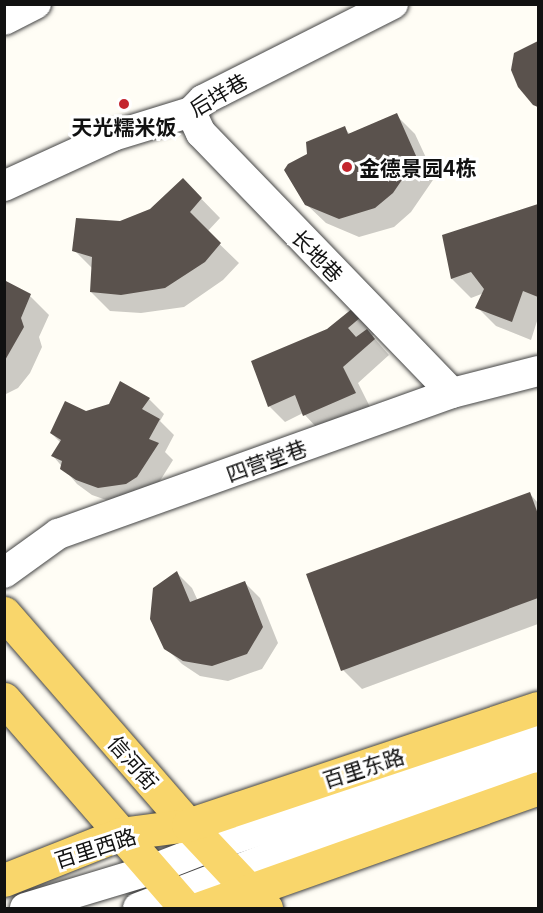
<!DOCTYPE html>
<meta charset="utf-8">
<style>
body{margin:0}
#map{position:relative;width:543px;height:913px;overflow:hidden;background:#fffdf5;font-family:Georgia,"Noto Sans SC",serif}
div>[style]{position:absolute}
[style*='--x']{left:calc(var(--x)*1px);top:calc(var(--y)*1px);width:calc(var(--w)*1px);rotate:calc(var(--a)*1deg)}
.shadow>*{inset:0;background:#0003}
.building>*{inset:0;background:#5a524d}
.roads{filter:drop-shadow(0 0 2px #444) drop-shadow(0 0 2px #444)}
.minor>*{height:30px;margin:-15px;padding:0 15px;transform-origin:15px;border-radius:15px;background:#fff}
.major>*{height:33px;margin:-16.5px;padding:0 16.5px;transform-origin:16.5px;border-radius:16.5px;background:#f9d66b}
.dots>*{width:16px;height:16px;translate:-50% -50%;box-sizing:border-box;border:3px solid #fff;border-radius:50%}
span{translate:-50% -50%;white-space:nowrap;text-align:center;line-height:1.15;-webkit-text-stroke:6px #fff;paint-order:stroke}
.street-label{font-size:21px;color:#111}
.poi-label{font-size:21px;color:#111;font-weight:700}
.left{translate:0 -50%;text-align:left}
.frame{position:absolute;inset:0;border:6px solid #111;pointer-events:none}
</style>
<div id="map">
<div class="shadow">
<div style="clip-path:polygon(538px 43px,538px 108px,534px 104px,516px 54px)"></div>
<div style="clip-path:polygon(396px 115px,415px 134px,435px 177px,411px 212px,394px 227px,359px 237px,326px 223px,306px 204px,309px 155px,344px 128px,351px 135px)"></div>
<div style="clip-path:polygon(183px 180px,220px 218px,207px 232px,239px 263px,223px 280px,184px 307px,141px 313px,110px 311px,91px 292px,93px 269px,74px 250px,120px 223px,150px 210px)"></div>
<div style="clip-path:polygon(538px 206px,538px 318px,531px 340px,496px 326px,477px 307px,484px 293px,471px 298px,452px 279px,444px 236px)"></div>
<div style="clip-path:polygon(4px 282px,30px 296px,49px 315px,39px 337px,42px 347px,30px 373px,18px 388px,4px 395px)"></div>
<div style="clip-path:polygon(353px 310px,375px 334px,372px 336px,389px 355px,358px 383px,371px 409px,319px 430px,303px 413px,285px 422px,269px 406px,327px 331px)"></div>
<div style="clip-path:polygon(149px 399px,164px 414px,160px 421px,174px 435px,165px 452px,173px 460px,153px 492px,115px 503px,92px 495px,77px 484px,53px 456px,61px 443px,51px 433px,86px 413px)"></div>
<div style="clip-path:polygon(530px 494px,538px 503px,538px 624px,362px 689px,343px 670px)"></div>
<div style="clip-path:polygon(177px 573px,192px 588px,198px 601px,245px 583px,260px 598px,278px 643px,262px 669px,228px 681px,200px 676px,182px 664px,166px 648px)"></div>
</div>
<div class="building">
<div style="clip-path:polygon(538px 41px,538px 107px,533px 105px,518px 87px,511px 70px,514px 53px)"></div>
<div style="clip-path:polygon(397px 113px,417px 158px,393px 193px,375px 208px,339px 219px,305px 205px,284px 170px,288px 164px,307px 154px,306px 142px,345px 126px,348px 134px)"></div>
<div style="clip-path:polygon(183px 178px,202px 198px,190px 212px,221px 243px,205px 262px,165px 288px,121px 295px,90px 292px,92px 257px,72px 251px,76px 218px,120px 221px,150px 209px)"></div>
<div style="clip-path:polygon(538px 204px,538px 297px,523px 291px,512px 322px,475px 308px,484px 289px,471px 272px,451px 279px,442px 235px)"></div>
<div style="clip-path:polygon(4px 280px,31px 294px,21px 318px,24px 327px,4px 362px)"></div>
<div style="clip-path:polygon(353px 308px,361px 317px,348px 328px,356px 337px,367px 329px,375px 339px,343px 367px,356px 393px,303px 416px,295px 395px,268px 407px,251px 361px,327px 329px)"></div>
<div style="clip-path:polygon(120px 381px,150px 398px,142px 409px,160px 419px,149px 439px,159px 443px,137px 477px,126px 484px,98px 488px,76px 480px,60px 469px,62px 461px,51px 456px,61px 440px,50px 433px,65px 401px,86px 411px,109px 404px)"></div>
<div style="clip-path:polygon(530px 492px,538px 514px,538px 598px,341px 671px,306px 574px)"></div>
<div style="clip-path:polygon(177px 571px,190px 602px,245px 581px,263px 627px,247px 654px,212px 666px,183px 661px,164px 649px,150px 619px,153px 588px)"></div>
</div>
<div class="roads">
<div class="minor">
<div style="--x:4;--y:20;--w:36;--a:-27"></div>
<div style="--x:191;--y:112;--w:23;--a:65"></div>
<div style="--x:201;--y:133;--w:361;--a:46"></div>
<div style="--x:4;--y:186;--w:120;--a:-24.6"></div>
<div style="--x:113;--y:136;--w:82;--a:-17.1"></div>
<div style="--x:191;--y:112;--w:17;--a:-45"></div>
<div style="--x:203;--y:100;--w:213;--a:-26.8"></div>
<div style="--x:4;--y:573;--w:67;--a:-35.8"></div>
<div style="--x:58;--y:534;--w:418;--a:-19.7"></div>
<div style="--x:452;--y:393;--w:89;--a:-14.3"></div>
<div style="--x:25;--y:908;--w:132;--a:-16.8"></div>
<div style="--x:151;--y:870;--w:63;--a:-21.3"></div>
<div style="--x:210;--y:847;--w:346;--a:-18.7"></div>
<div style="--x:138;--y:908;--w:148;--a:-21"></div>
<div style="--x:276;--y:855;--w:278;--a:-19.5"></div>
</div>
<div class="major">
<div style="--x:4;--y:613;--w:281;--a:49"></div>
<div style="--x:188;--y:825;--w:114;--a:46.8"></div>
<div style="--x:4;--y:699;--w:277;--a:49"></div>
<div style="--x:4;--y:880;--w:125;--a:-21.6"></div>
<div style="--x:120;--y:834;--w:69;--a:-7.5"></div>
<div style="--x:188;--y:825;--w:369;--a:-18.5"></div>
<div style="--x:200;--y:908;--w:359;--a:-19.5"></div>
</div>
</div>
<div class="dots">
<div style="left:124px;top:104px;background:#c4262e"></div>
<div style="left:347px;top:167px;background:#c4262e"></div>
</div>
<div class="street-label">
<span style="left:218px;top:94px;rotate:-30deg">后垟巷</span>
<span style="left:318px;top:255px;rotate:46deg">长地巷</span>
<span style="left:266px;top:460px;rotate:-20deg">四营堂巷</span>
<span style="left:134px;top:762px;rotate:49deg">信河街</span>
<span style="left:363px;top:767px;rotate:-18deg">百里东路</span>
<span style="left:95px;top:847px;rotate:-18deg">百里西路</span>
</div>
<div class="poi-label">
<span style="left:124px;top:126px">天光糯米饭</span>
<span class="left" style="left:359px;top:167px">金德景园4栋</span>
</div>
<div class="frame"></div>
</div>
